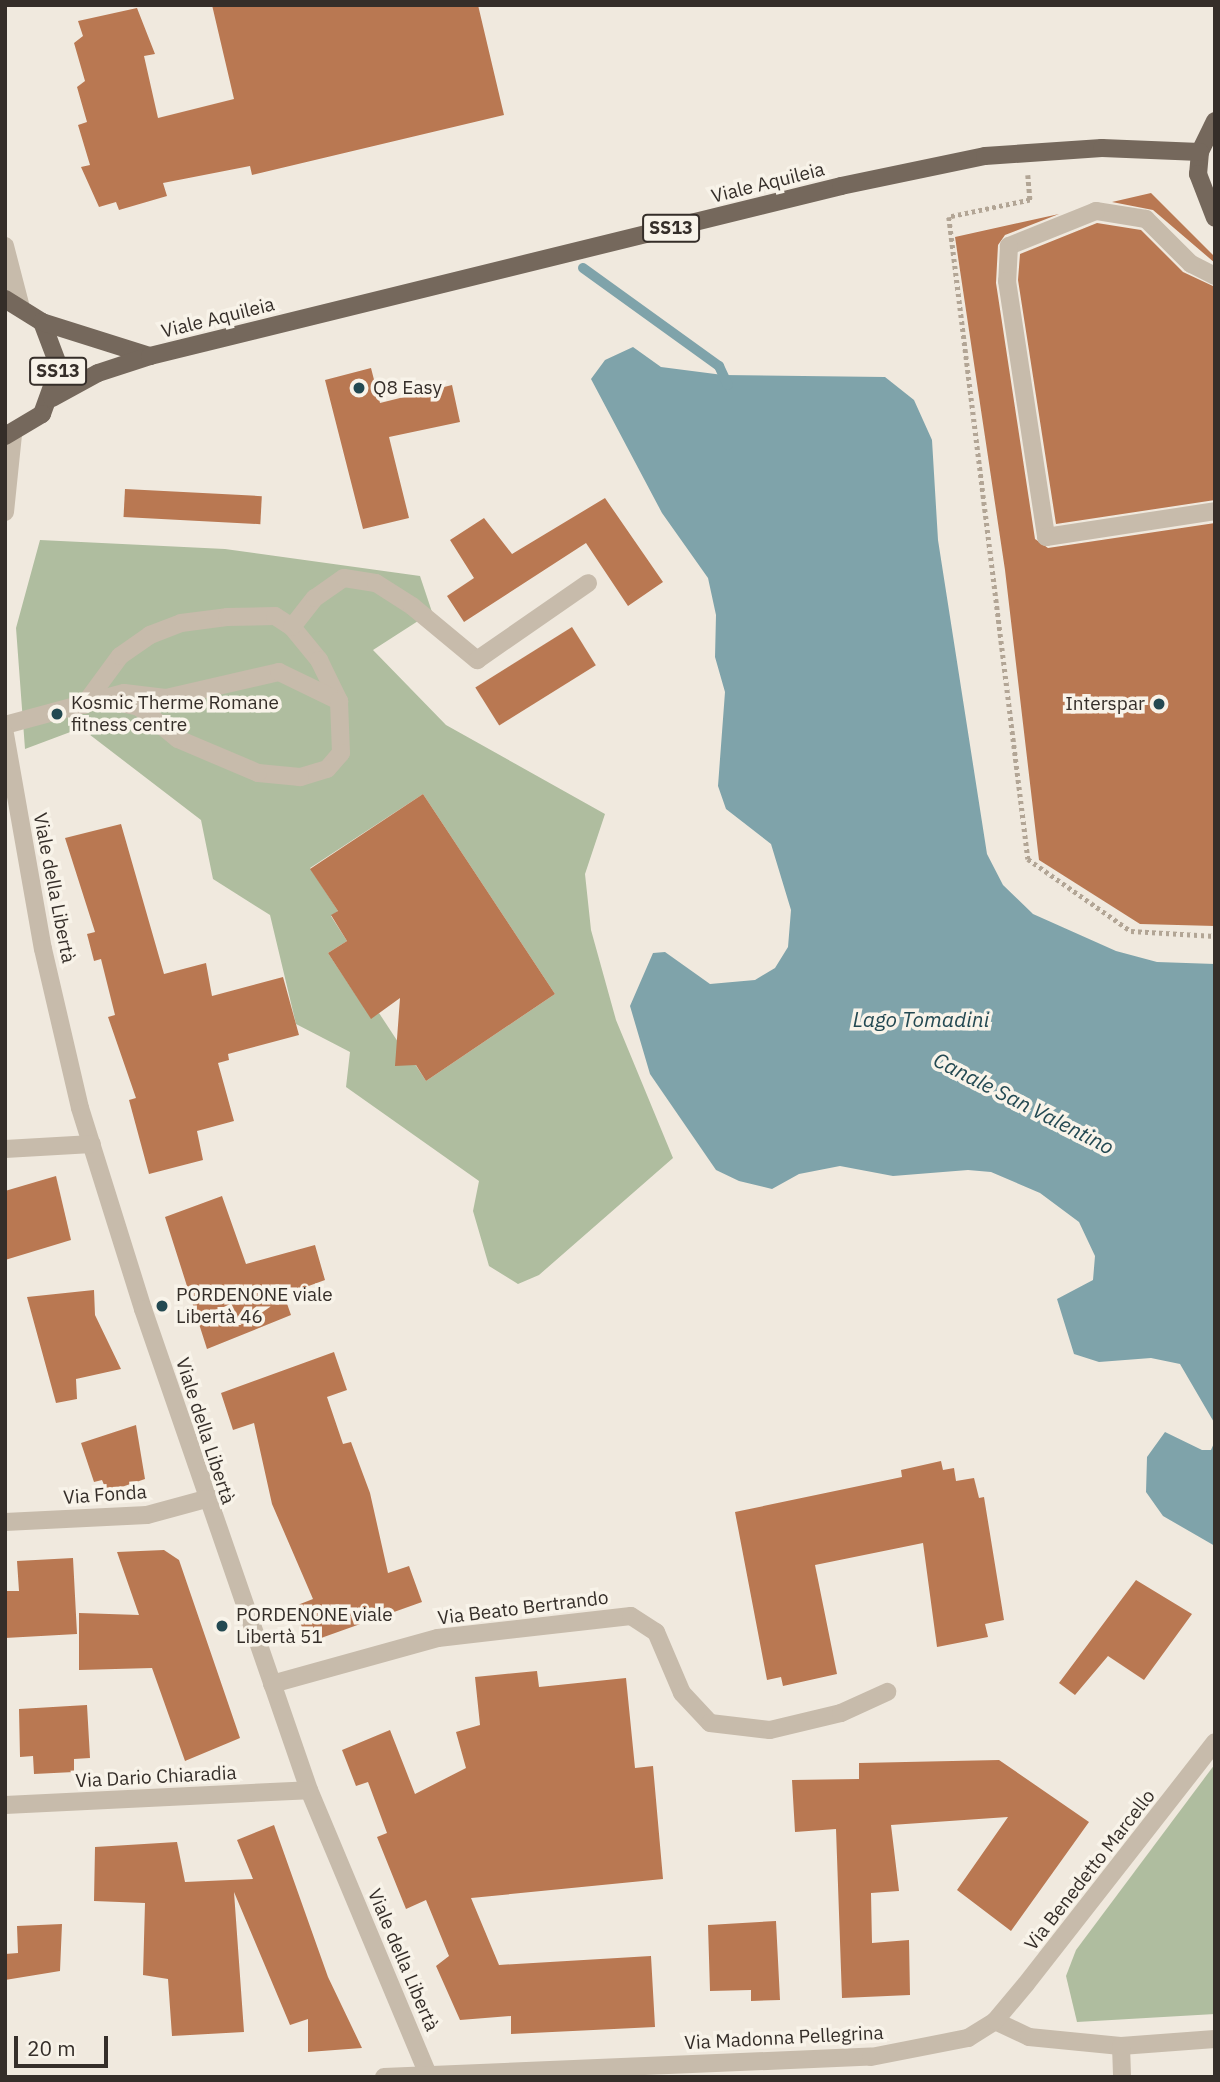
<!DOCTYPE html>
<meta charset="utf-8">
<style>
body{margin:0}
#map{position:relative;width:1220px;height:2082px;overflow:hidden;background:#f0e9de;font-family:"IBM Plex Sans",sans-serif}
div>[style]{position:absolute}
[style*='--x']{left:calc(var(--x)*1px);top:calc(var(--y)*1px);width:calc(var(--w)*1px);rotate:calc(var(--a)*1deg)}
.green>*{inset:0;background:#afbd9f}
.water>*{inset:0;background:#7fa3aa}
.stream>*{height:10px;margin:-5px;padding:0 5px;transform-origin:5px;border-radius:5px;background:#7fa3aa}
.building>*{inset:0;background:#b97852;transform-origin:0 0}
.path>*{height:4.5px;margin-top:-2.25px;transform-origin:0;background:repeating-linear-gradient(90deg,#b2a595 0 3.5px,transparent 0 7px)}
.minor>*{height:18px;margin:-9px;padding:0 9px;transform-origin:9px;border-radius:9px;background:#c7bbab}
.major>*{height:18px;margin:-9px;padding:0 9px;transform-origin:9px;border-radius:9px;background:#75685c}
.dots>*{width:19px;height:19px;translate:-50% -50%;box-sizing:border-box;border:4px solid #f8f3e9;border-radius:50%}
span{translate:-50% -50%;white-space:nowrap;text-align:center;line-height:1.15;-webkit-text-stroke:7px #f8f3e9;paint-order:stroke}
.shield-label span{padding:2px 5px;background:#f8f3e9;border:2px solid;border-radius:5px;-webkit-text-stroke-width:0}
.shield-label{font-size:18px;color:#352e29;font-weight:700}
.street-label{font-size:19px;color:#352e29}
.poi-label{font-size:19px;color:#352e29}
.left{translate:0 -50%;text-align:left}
.right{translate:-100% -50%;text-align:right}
.water-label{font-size:21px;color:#234952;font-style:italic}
.frame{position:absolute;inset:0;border:7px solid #352e29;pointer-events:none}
.scale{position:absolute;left:14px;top:2036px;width:94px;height:32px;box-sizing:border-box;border:4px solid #352e29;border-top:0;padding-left:9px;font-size:21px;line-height:24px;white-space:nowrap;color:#352e29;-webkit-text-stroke:5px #f8f3e9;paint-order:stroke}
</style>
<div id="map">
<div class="green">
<div style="clip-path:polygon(evenodd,40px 540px,225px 549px,420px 576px,432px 612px,373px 650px,446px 725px,605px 814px,585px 874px,591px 930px,616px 1020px,673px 1158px,539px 1275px,518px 1284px,489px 1266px,473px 1211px,479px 1181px,346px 1087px,350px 1052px,296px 1024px,270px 915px,213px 879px,201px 820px,81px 728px,25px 749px,16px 628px,40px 540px,423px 794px,555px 994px,426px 1081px,415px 1064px,398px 1063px,400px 1045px,379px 1013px,371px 1018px,328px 953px,347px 941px,331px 916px,338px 911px,310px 868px,423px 794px)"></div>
<div style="clip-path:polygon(1215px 1764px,1215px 2014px,1077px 2022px,1066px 1976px,1076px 1950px)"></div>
</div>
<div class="water">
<div style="clip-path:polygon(633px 347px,661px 367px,723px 375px,885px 377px,914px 400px,932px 440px,938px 540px,987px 854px,1003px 885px,1033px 914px,1116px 951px,1157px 962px,1215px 964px,1215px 1424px,1180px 1364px,1151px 1358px,1099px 1362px,1074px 1354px,1057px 1299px,1093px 1280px,1095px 1256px,1079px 1222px,1040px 1193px,991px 1172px,968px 1170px,893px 1176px,840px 1166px,799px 1174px,772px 1189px,739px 1181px,716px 1170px,650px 1074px,630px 1006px,653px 953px,665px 952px,710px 984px,755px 980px,775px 968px,788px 947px,791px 910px,771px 844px,726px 809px,718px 786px,725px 692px,715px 657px,716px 615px,708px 578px,662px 513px,591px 379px,605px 360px)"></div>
<div style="clip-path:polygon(1165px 1432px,1202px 1450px,1211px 1450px,1215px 1441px,1215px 1546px,1163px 1516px,1146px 1492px,1147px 1457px)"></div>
</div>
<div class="stream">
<div style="--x:583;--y:268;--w:168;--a:35.8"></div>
<div style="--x:719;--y:366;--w:21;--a:65"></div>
</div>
<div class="building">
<div style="clip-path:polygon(212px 5px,478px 5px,504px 115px,252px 175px,250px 166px,163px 183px,167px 196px,119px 210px,116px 202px,99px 207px,81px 167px,90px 165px,78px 125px,87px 122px,77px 87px,85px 81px,74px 43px,83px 36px,78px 21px,137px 8px,155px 54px,144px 56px,158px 118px,234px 99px)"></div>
<div style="clip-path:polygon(1151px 193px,1215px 257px,1215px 263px,1153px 210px,1112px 202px)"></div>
<div style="clip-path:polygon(1059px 214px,1005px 235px,998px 245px,996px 283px,1035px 539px,1048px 548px,1215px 523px,1215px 926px,1140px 924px,1039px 860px,1005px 570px,955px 237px)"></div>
<div style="clip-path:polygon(1097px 223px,1141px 230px,1183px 272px,1215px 287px,1215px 500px,1056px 524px,1018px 280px,1020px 254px)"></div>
<div style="clip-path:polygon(371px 368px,380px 403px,452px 385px,460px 422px,389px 437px,409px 518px,363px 529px,325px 380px)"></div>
<div style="left:125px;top:489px;width:137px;height:28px;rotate:3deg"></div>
<div style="clip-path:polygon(605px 498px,663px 582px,628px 606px,586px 543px,464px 622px,447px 596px,474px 578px,450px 540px,484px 518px,512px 554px)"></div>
<div style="left:572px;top:627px;width:45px;height:114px;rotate:58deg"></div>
<div style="clip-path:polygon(423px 794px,555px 994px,426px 1081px,416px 1065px,395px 1066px,400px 998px,371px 1019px,328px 953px,347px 941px,331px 915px,338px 911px,310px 869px)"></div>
<div style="clip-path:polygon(121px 824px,164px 974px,206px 963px,212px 996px,283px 977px,299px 1035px,228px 1054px,229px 1060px,218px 1063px,234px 1121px,197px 1131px,203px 1160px,149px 1174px,129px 1100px,136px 1098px,108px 1017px,115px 1015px,101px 959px,94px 961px,87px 934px,95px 932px,65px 838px)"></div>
<div style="clip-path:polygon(56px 1176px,71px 1240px,5px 1260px,5px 1191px)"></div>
<div style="clip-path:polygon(222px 1196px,246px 1264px,315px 1245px,325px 1280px,284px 1295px,291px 1315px,207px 1349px,165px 1217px)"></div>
<div style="clip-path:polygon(94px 1290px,95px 1315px,121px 1369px,76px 1379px,77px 1399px,56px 1403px,27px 1297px)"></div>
<div style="clip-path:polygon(334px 1352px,347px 1390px,327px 1397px,343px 1444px,351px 1442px,370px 1493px,388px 1573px,409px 1566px,422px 1602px,307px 1643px,295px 1606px,313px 1599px,272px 1504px,254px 1423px,233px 1430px,221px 1393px)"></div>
<div style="clip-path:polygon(136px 1425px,145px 1479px,107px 1492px,102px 1480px,94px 1482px,81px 1443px)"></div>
<div style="clip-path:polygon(941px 1461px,943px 1470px,954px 1468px,956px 1481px,974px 1478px,979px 1498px,984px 1497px,1004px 1620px,985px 1624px,988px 1637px,937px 1647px,923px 1543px,815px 1565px,837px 1674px,783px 1686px,781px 1677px,767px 1680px,735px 1512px,902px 1477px,901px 1470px)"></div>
<div style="clip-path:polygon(164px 1550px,179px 1560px,240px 1738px,185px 1761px,152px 1668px,79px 1670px,79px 1613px,139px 1615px,117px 1552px)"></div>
<div style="clip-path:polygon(73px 1558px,77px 1634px,5px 1638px,5px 1591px,19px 1591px,17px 1561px)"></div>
<div style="clip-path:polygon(1136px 1580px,1192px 1614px,1144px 1680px,1108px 1656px,1075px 1695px,1059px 1683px)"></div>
<div style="clip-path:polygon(537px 1671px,539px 1687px,626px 1678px,635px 1768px,653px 1766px,663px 1879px,471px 1898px,499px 1965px,651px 1956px,655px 2027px,511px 2034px,511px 2016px,460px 2020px,436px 1966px,449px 1956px,426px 1900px,406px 1909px,377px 1837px,387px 1833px,368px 1782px,356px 1786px,342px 1750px,390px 1730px,415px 1794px,466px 1768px,456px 1732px,480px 1725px,475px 1677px)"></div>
<div style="clip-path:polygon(87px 1705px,90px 1758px,74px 1759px,74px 1772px,34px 1774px,33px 1756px,20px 1757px,19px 1709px)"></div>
<div style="clip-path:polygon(999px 1760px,1089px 1822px,1011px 1931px,957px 1890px,1008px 1817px,891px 1825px,899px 1891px,871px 1893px,872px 1943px,909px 1940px,910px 1995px,842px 1998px,836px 1829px,795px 1832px,792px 1780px,859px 1779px,859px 1763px)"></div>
<div style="clip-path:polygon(274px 1825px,328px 1977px,362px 2048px,308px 2052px,308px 2019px,290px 2025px,234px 1892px,244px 2032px,172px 2036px,168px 1979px,143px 1975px,145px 1903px,94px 1901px,95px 1847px,177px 1842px,185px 1882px,253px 1879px,237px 1840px)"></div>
<div style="clip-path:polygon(776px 1921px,780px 2000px,751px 2001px,751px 1990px,710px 1991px,708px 1925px)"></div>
<div style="clip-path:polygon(62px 1924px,60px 1971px,5px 1980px,5px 1954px,18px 1953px,17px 1926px)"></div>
</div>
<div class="path">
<div style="--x:1028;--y:175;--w:25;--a:85"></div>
<div style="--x:1030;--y:200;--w:83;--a:168.1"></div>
<div style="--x:949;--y:217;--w:647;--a:82.98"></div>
<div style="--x:1028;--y:859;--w:126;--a:35"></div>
<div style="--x:1131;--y:931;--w:84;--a:3.4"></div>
</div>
<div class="minor">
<div style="--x:5;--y:246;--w:60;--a:75.5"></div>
<div style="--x:1215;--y:276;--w:27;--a:-153"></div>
<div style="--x:1191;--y:264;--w:64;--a:-135"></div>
<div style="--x:1146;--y:219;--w:51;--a:-170.9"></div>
<div style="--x:1096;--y:211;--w:94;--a:158.1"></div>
<div style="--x:1009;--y:246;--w:35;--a:93"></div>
<div style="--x:1007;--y:281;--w:259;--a:81.3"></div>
<div style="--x:1046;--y:537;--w:171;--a:-8.7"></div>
<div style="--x:5;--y:512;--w:78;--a:-84.1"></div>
<div style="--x:292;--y:627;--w:43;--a:50.7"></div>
<div style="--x:319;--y:660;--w:46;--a:64"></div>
<div style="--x:84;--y:705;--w:61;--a:-53.7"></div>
<div style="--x:120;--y:656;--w:37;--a:-35"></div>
<div style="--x:150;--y:635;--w:33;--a:-21"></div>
<div style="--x:181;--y:623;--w:46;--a:-7.4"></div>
<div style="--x:227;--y:617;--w:48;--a:-1.2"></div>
<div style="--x:275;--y:616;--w:20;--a:33"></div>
<div style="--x:292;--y:627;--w:37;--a:-52"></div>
<div style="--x:315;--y:598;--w:35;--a:-35"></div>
<div style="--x:344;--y:578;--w:32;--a:9"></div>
<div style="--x:376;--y:583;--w:43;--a:32.6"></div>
<div style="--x:412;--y:606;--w:85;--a:39.7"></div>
<div style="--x:477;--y:660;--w:135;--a:-34.7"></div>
<div style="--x:5;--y:725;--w:123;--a:-15.1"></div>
<div style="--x:124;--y:693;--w:42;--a:6.8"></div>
<div style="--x:166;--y:698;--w:116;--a:-13"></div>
<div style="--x:279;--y:672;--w:67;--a:25.8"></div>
<div style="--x:339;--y:701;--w:52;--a:87.8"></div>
<div style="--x:341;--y:753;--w:21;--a:131"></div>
<div style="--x:327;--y:769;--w:28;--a:163"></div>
<div style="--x:300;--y:777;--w:42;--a:-174.6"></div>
<div style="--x:258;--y:773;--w:87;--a:-157"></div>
<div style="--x:178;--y:739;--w:50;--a:-140.6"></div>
<div style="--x:139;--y:707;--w:32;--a:-167"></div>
<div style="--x:5;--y:734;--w:218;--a:80"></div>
<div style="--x:43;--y:949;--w:163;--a:76.9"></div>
<div style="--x:80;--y:1108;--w:211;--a:72.6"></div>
<div style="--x:143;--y:1309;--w:509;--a:70.96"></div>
<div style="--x:309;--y:1790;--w:311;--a:67.3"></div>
<div style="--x:5;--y:1149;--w:87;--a:-3.3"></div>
<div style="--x:5;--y:1522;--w:142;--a:-2.8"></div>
<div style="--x:147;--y:1515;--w:61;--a:-15.2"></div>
<div style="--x:272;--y:1684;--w:172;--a:-15.5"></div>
<div style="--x:438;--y:1638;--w:194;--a:-6.5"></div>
<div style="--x:631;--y:1616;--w:30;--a:33"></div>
<div style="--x:656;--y:1632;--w:66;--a:66.9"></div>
<div style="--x:682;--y:1693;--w:41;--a:47"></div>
<div style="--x:710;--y:1723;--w:60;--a:6.7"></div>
<div style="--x:770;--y:1730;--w:73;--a:-13.5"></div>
<div style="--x:841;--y:1713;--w:51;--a:-24.5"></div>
<div style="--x:5;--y:1805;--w:304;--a:-2.8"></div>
<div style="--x:995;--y:2021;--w:38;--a:25"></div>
<div style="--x:1029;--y:2037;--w:92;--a:5.6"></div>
<div style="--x:1121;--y:2046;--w:94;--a:-4.3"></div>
<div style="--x:1121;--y:2046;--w:31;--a:88"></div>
<div style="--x:384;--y:2077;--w:487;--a:-2.4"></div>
<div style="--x:871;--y:2057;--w:99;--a:-11.1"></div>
<div style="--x:968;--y:2038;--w:32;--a:-32"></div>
<div style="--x:995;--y:2021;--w:48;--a:-50"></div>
<div style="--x:1026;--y:1984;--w:307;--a:-52"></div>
</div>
<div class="major">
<div style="--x:1215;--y:121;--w:34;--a:116"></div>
<div style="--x:1200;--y:152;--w:22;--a:95"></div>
<div style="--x:1198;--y:174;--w:47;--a:68.9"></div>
<div style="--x:5;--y:299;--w:44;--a:31.9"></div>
<div style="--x:42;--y:322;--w:48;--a:69.3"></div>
<div style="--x:59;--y:367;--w:50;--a:109.9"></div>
<div style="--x:42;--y:414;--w:43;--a:149.3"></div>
<div style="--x:42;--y:322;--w:113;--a:17.5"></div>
<div style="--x:52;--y:398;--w:52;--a:-28.5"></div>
<div style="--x:98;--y:373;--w:55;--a:-18.1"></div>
<div style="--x:150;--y:356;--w:712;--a:-13.82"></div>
<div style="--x:841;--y:186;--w:147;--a:-11.8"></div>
<div style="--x:985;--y:156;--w:117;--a:-3.9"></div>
<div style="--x:1102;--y:148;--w:98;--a:2.3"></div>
</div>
<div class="dots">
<div style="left:359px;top:388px;background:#234952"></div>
<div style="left:1159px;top:704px;background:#234952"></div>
<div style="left:57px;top:714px;background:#234952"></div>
<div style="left:162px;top:1306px;background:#234952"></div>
<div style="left:222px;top:1626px;background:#234952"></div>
</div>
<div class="shield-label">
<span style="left:671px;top:228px">SS13</span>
<span style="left:58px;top:371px">SS13</span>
</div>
<div class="street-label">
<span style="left:768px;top:183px;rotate:-14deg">Viale Aquileia</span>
<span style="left:218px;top:318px;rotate:-14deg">Viale Aquileia</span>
<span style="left:54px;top:888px;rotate:79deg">Viale della Libertà</span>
<span style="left:205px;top:1431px;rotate:72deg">Viale della Libertà</span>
<span style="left:105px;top:1495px;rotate:-4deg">Via Fonda</span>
<span style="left:523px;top:1608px;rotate:-7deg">Via Beato Bertrando</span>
<span style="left:156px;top:1777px;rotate:-3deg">Via Dario Chiaradia</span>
<span style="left:1090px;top:1870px;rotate:-52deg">Via Benedetto Marcello</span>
<span style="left:403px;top:1960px;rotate:67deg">Viale della Libertà</span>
<span style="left:784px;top:2038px;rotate:-3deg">Via Madonna Pellegrina</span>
</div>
<div class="poi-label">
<span class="left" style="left:373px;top:388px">Q8 Easy</span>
<span class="left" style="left:71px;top:714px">Kosmic Therme Romane<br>fitness centre</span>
<span class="right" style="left:1145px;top:704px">Interspar</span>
<span class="left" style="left:176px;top:1306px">PORDENONE viale<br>Libertà 46</span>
<span class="left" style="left:236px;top:1626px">PORDENONE viale<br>Libertà 51</span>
</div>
<div class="water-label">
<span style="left:921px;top:1019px">Lago Tomadini</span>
<span style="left:1024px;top:1103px;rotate:27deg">Canale San Valentino</span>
</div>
<div class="frame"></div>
<div class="scale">20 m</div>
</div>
